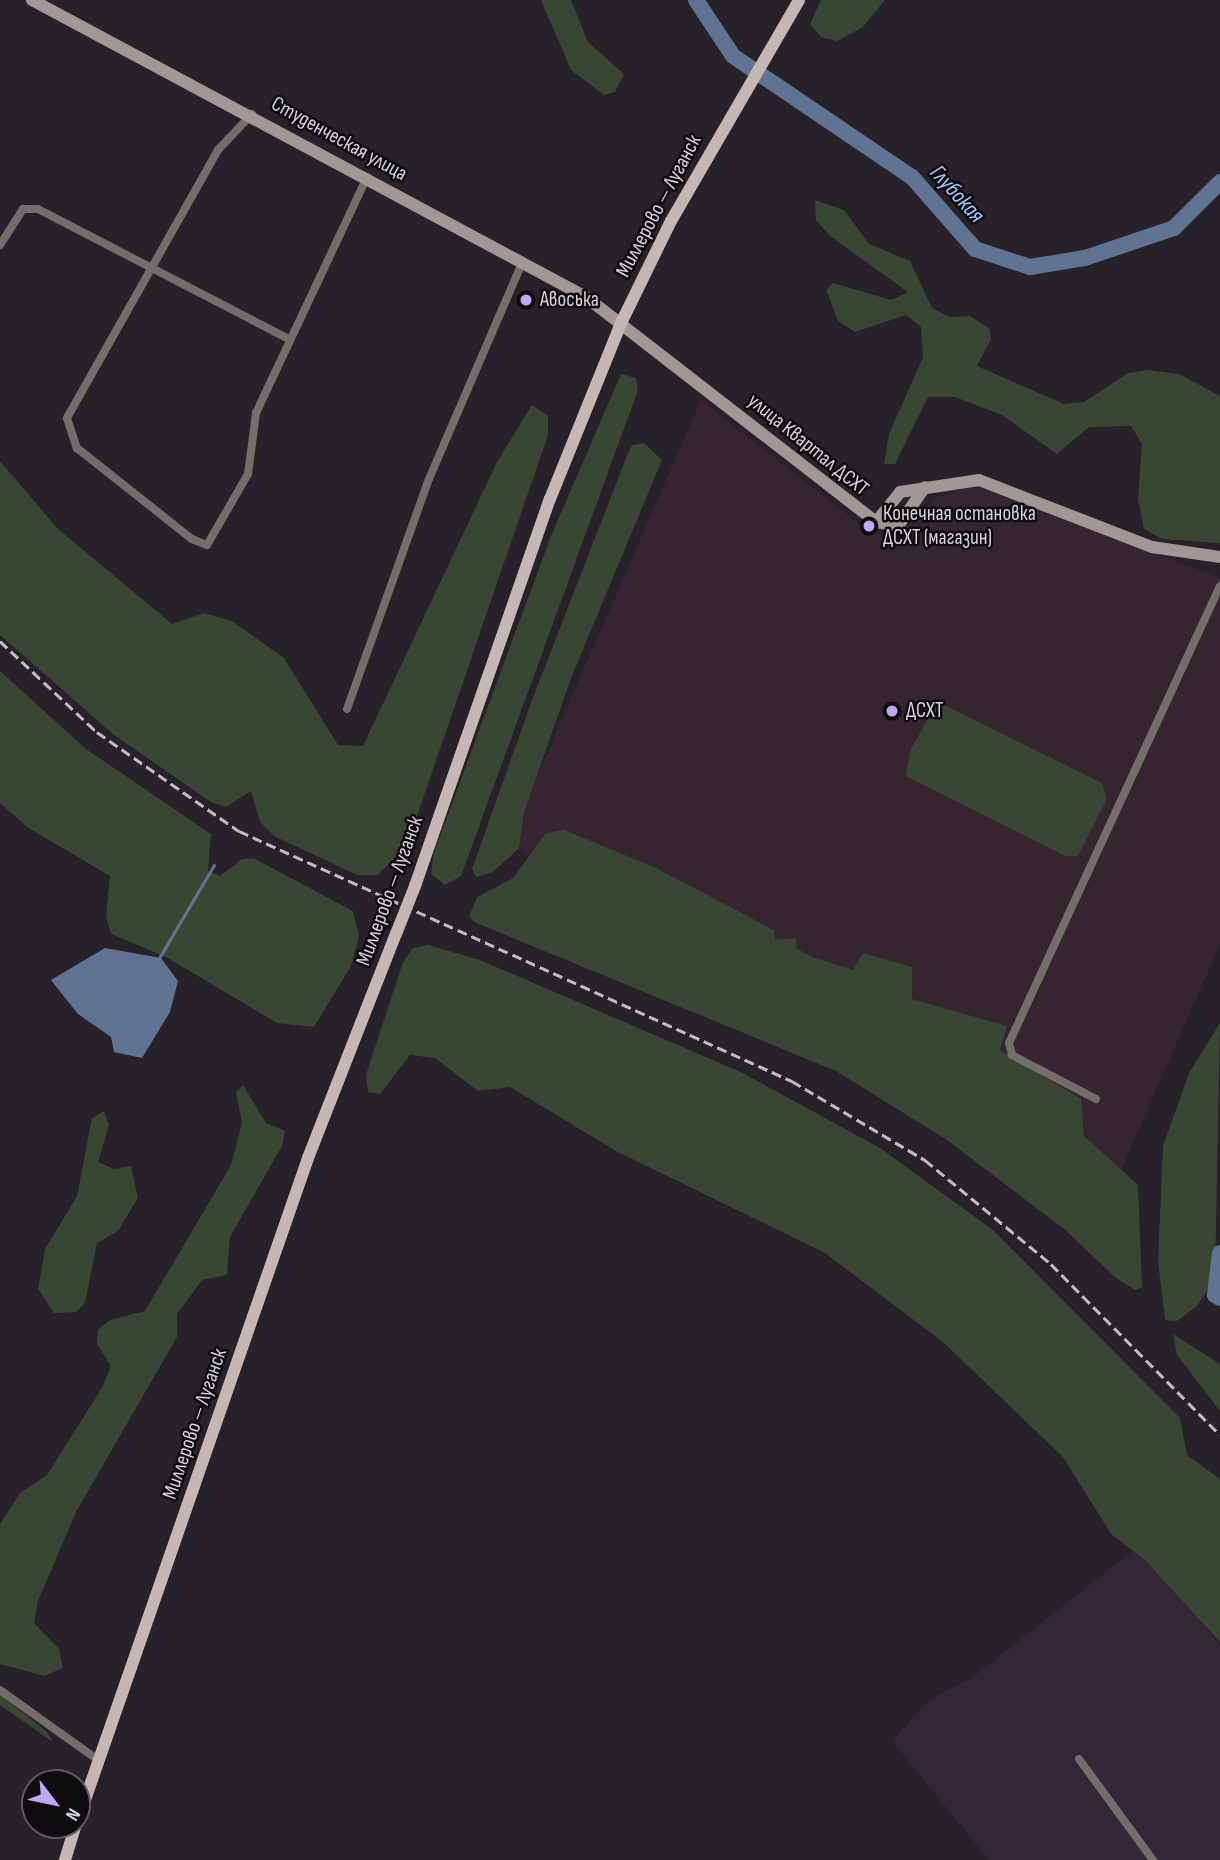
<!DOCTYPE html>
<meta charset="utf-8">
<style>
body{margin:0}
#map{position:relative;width:1220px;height:1860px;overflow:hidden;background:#272129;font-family:"Sofia Sans Condensed",sans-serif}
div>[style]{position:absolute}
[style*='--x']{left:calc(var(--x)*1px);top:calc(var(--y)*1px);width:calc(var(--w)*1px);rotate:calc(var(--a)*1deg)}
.built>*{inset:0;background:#312735}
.education>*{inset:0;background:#35252f}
.green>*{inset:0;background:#384633}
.water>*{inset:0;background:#617392}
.stream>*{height:2.5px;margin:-1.25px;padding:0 1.25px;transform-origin:1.25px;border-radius:1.25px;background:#617392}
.river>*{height:16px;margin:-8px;padding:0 8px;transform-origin:8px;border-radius:8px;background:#617392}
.street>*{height:8px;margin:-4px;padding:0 4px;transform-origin:4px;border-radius:4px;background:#736d6c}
.secondary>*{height:12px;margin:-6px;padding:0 6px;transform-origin:6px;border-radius:6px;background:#a19795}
.primary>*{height:12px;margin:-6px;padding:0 6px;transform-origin:6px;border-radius:6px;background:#c4b7b5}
.rail>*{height:2.5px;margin-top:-1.25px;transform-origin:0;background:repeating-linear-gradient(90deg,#c1bdc3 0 10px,transparent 0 15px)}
.primary-bridge>*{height:12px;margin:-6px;padding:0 6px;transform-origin:6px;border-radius:6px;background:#c4b7b5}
.dots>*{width:19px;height:19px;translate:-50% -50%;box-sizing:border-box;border:4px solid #0e0c0f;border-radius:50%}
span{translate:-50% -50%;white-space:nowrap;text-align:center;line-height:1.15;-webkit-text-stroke:5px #0e0c0f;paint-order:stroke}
.street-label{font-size:21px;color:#d7d3d9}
.poi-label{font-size:21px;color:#d7d3d9}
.left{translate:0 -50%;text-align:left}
.water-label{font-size:23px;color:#aac9fe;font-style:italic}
.north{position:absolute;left:21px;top:1769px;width:70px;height:70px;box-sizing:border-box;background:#0e0c0f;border:2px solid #5e5c60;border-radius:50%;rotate:122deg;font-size:19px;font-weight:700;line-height:28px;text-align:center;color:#d7d3d9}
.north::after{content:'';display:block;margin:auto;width:24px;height:32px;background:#bca9f5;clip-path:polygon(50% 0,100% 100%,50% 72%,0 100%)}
</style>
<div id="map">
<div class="built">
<div style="clip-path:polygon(1141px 1544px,1220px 1645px,1220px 1860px,989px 1860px,892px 1741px,929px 1700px,973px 1677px)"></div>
</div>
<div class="education">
<div style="clip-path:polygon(701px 400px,861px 525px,896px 538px,935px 498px,975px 485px,1220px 578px,1220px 944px,1104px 1209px,891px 1036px,507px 845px)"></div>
</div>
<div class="green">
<div style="clip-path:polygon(541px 0,571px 0,588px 42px,624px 74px,615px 92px,604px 95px,571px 70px)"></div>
<div style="clip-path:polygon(821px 0,885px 0,863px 27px,837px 41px,821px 37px,810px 24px)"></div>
<div style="clip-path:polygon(815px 200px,844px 210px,869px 244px,910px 261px,932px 308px,950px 317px,970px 316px,989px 328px,991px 339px,977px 366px,1064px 404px,1084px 402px,1128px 373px,1148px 370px,1179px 374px,1220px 396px,1220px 543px,1162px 539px,1144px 529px,1138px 499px,1142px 444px,1131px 426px,1089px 427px,1057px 454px,1002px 415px,955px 397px,928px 397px,895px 464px,884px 464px,889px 434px,923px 357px,921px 327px,906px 315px,855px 332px,838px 321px,826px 290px,833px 283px,891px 300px,908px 292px,830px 236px,816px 220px)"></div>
<div style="clip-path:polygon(621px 374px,636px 378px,638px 390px,461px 876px,445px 885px,431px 874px,433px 855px,551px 536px)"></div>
<div style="clip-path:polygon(532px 405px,548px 416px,548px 435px,407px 845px,378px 875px,357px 875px,274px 836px,260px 822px,251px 791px,226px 807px,211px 802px,114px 735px,0 635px,0 461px,58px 529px,172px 624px,204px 613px,232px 621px,284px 658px,338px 745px,363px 746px,497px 462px)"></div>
<div style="clip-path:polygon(644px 443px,662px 460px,571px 678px,524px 813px,519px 848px,493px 872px,476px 877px,472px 869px,532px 700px,626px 458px,632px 445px)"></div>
<div style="clip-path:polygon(0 671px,86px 749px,211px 834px,208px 871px,220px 876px,242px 859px,253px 858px,353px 911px,359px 936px,351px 966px,314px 1027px,277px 1023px,166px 957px,111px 934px,106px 916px,110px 876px,27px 827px,0 803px)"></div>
<div style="clip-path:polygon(944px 705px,1102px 783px,1107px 799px,1078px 856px,1065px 856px,906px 776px,910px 751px,932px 711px)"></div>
<div style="clip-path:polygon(564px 830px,654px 867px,774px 930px,775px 940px,796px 938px,797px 949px,815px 958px,853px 970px,863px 953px,912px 967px,912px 999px,1007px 1026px,1000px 1050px,1081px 1099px,1084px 1136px,1138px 1185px,1142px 1287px,1135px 1290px,1116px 1278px,1064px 1229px,947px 1140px,836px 1071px,474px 922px,469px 916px,477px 897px,513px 878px,546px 833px)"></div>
<div style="clip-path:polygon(428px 945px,480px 960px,743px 1073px,880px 1148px,993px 1230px,1180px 1418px,1187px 1455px,1220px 1479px,1220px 1642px,1144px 1559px,1111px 1534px,1063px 1457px,943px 1342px,825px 1253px,616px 1151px,510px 1087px,478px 1091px,435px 1058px,410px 1055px,380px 1094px,368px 1092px,366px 1075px,403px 962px,413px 948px)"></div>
<div style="clip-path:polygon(1220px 1023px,1215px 1278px,1197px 1306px,1177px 1321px,1165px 1320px,1158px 1261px,1163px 1146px,1189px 1073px)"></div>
<div style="clip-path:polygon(243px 1085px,266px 1123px,285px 1131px,282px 1146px,230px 1237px,227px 1275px,202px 1280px,177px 1314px,177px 1337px,76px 1512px,38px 1601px,34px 1623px,59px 1649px,63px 1668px,44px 1676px,0 1664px,0 1524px,20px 1493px,47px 1475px,103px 1386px,111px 1366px,97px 1344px,98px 1330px,110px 1320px,145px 1311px,231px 1165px,242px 1123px,236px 1092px)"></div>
<div style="clip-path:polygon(104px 1111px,109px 1125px,98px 1162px,114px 1169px,131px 1166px,138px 1198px,118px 1231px,97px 1243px,85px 1303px,76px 1312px,54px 1313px,38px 1289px,45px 1249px,77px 1196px,92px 1118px)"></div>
<div style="clip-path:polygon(1173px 1334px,1220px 1364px,1220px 1411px,1177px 1355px)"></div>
<div style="clip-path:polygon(0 1694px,47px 1732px,53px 1742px,0 1705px)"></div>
</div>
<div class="water">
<div style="clip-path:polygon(105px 948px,161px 958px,178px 981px,170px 1012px,142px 1058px,114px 1052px,111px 1037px,78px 1014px,51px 980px)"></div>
</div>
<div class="stream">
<div style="--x:158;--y:960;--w:110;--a:-59.5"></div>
</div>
<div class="river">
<div style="--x:696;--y:0;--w:67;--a:56.5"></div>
<div style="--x:733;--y:56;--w:216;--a:34.1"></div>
<div style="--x:912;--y:177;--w:96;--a:48.8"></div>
<div style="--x:975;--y:249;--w:58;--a:18.1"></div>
<div style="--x:1030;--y:267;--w:56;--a:-9.3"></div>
<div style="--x:1085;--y:258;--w:94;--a:-18.6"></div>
<div style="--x:1174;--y:228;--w:65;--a:-45"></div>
<div style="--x:1220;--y:1253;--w:42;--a:96.8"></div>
<div style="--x:1215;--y:1295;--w:6;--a:31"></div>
</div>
<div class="street">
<div style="--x:252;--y:114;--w:50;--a:133.4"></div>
<div style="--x:218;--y:150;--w:308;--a:119.4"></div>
<div style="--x:67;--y:418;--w:32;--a:72"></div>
<div style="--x:77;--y:448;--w:147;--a:38.4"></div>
<div style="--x:192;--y:539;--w:16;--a:22"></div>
<div style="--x:207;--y:545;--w:82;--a:-60"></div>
<div style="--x:248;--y:474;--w:62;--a:-82.5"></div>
<div style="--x:256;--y:413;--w:261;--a:-64.8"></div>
<div style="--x:0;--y:245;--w:43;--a:-57.4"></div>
<div style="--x:23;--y:209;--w:15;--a:0"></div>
<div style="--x:38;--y:209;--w:280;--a:27.4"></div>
<div style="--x:347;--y:709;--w:244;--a:-70.4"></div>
<div style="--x:429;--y:479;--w:235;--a:-66.7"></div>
<div style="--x:1096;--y:1099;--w:95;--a:-152.4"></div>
<div style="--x:1012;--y:1055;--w:12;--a:-104"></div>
<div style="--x:1009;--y:1043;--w:503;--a:-65.22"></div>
<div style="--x:0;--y:1690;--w:120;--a:35.5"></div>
<div style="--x:1079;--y:1759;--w:125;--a:53.8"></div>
</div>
<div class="secondary">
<div style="--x:32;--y:0;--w:629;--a:28.2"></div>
<div style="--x:586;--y:297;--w:367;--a:37.8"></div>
<div style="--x:876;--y:522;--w:22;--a:10"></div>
<div style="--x:898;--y:526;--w:47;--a:-55.3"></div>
<div style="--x:876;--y:522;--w:38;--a:-51"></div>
<div style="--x:900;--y:492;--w:80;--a:-8.6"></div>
<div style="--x:979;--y:480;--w:186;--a:21.2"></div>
<div style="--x:1152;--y:547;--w:69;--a:8.4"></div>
</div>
<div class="primary">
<div style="--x:415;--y:886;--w:410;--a:-70.8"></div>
<div style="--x:550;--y:499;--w:192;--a:-68"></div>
<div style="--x:622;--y:321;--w:111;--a:-63.9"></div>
<div style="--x:671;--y:221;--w:255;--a:-59.9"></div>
<div style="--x:77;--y:1823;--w:704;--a:-70.84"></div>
<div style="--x:308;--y:1158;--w:241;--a:-68.6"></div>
<div style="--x:65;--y:1860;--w:37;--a:-73"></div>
</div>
<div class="rail">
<div style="--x:0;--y:641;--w:133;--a:43.2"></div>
<div style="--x:97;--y:732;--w:173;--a:34.9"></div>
<div style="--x:239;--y:831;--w:607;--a:24.33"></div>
<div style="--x:792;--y:1081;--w:155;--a:30.7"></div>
<div style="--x:925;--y:1160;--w:163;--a:39.5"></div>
<div style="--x:1051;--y:1264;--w:240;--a:45.3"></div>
</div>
<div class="primary-bridge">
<div style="--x:396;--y:934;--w:52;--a:-68.4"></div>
</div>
<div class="dots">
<div style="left:526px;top:300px;background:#bca9f5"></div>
<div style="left:869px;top:526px;background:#bca9f5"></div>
<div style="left:892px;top:711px;background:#bca9f5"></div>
</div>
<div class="street-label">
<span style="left:339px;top:139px;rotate:29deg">Студенческая улица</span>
<span style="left:659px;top:206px;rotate:-62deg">Миллерово — Луганск</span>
<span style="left:808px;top:445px;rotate:39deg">улица Квартал ДСХТ</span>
<span style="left:390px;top:891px;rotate:-70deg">Миллерово — Луганск</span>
<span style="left:195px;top:1424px;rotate:-71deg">Миллерово — Луганск</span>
</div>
<div class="poi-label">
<span class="left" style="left:540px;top:300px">Авоська</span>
<span class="left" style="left:883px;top:526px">Конечная остановка<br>ДСХТ (магазин)</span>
<span class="left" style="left:906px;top:711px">ДСХТ</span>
</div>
<div class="water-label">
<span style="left:957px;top:194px;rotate:48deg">Глубокая</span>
</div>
<div class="north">N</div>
</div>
